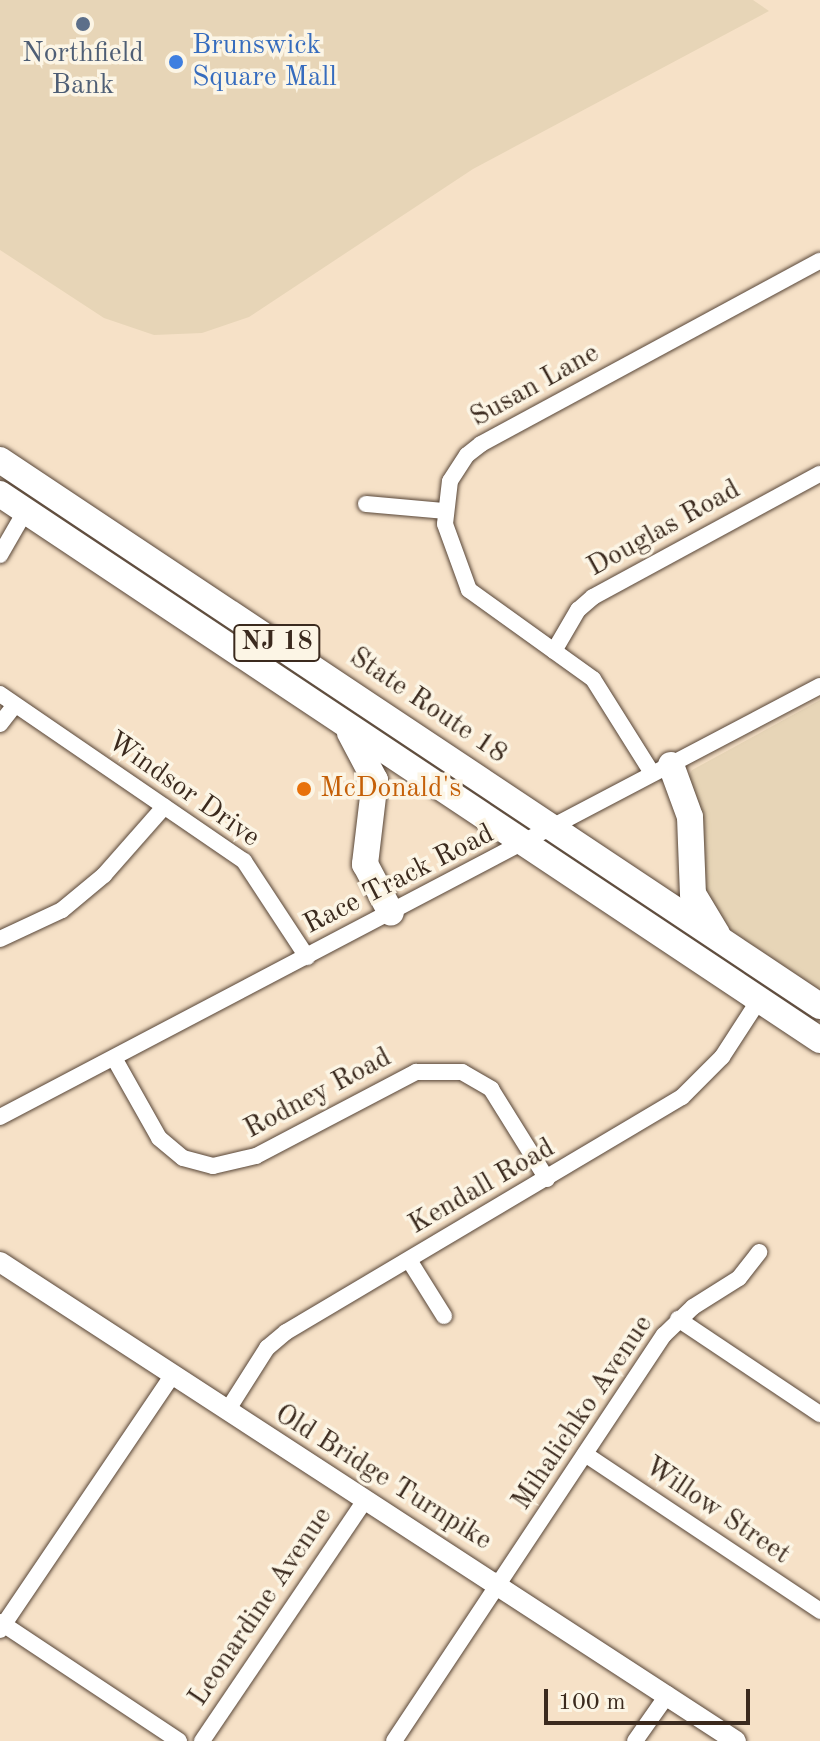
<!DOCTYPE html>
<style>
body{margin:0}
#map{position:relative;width:820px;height:1741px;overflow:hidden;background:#f6e1c7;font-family:"Old Standard TT",serif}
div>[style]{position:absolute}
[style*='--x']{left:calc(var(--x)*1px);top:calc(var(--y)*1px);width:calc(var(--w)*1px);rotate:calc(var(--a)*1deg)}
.built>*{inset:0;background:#e7d5b7}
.roads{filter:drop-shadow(0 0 2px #574537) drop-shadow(0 0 2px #574537)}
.minor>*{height:16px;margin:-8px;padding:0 8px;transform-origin:8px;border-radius:8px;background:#fff}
.tertiary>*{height:20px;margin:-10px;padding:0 10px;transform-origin:10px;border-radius:10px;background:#fff}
.trunk>*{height:26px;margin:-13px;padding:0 13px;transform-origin:13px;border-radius:13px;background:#fff}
.dots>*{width:22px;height:22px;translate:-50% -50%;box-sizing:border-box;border:4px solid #fcf5e5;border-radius:50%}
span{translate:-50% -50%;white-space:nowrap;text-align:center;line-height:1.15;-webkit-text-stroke:7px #fcf5e5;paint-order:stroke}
.shield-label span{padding:2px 6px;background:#fcf5e5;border:2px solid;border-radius:6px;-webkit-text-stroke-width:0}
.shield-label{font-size:26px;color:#3b2a1e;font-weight:700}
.shop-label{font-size:28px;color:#366cbe}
.left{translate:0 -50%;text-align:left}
.service-label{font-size:28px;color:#4e5e75}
.street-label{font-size:28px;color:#3b2a1e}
.food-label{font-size:28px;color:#c56008}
.scale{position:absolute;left:544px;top:1689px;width:206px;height:36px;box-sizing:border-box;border:4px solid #3b2a1e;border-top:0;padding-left:10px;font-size:24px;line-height:28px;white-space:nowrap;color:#3b2a1e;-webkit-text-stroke:6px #fcf5e5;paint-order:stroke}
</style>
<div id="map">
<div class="built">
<div style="clip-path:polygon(0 0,753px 0,769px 11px,473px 169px,249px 317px,202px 333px,154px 335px,104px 318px,0 250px)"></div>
<div style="clip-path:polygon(820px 700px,820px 990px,723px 925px,707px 906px,686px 782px,692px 770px)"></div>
</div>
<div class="roads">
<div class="minor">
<div style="--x:366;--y:504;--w:78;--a:5.1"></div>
<div style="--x:0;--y:555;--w:52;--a:-60"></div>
<div style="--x:554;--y:651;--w:48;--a:-59.7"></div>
<div style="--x:578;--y:610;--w:20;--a:-41"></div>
<div style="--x:593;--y:597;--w:258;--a:-28.5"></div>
<div style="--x:0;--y:694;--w:296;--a:34.4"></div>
<div style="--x:244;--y:861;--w:115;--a:56.7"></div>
<div style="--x:0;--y:724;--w:24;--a:-52"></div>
<div style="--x:652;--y:773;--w:111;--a:-122.1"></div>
<div style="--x:593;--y:679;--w:153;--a:-144.3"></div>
<div style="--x:469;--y:590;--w:70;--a:-110"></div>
<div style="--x:445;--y:524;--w:43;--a:-83.4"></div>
<div style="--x:450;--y:481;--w:31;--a:-57"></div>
<div style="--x:467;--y:455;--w:18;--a:-38"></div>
<div style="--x:481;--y:444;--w:385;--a:-28.4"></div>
<div style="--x:0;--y:939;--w:68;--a:-25.1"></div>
<div style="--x:62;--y:910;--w:55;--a:-39.8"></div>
<div style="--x:104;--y:875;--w:91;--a:-48.6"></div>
<div style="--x:114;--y:1058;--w:92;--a:60.6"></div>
<div style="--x:159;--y:1138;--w:31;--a:40"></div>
<div style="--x:183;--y:1158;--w:31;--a:15"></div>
<div style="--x:213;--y:1166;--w:44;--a:-13.1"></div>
<div style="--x:256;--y:1156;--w:181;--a:-27.7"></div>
<div style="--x:416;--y:1072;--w:46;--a:0"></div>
<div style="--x:462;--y:1072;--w:34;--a:30"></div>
<div style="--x:491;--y:1089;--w:106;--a:58.1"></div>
<div style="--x:0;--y:1117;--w:926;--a:-27.73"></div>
<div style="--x:409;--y:1260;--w:66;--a:58"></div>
<div style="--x:678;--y:1319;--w:171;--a:33.8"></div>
<div style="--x:227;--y:1411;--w:75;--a:-57.6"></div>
<div style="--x:267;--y:1348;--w:25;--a:-40"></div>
<div style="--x:286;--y:1332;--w:460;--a:-30.7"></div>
<div style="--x:682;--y:1097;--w:57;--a:-45"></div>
<div style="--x:722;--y:1057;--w:68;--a:-57"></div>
<div style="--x:585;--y:1454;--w:283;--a:33.7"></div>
<div style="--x:0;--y:1622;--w:215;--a:33.6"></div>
<div style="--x:0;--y:1630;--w:307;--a:-55.9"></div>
<div style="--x:202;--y:1741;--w:287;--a:-55.9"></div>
<div style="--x:394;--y:1741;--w:488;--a:-56.4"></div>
<div style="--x:664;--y:1335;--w:40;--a:-44"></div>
<div style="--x:693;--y:1307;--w:54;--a:-32.2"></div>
<div style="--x:739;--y:1278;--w:33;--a:-52"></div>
<div style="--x:635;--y:1741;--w:57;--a:-54.9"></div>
</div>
<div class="tertiary">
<div style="--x:0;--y:1262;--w:878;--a:33.06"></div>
</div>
<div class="trunk">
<div style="--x:0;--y:460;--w:985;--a:33.66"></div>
<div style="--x:0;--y:494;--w:985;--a:33.66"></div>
<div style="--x:350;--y:733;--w:53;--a:62"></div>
<div style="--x:375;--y:780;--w:85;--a:96.8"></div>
<div style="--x:365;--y:864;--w:55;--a:62"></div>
<div style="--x:671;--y:765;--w:55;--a:69.9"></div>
<div style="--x:690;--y:817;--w:77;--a:87.8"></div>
<div style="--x:693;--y:894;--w:47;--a:59"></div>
</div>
</div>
<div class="dots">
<div style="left:83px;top:24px;background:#5c6f8a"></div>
<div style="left:176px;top:62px;background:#3f7fe0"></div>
<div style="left:304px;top:789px;background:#e8710a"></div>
</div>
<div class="shield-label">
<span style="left:277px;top:643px">NJ 18</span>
</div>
<div class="shop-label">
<span class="left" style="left:192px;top:62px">Brunswick<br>Square Mall</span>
</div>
<div class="service-label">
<span style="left:83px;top:70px">Northfield<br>Bank</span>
</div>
<div class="street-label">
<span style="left:535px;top:386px;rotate:-29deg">Susan Lane</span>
<span style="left:664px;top:529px;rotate:-29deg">Douglas Road</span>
<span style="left:428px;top:706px;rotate:34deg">State Route 18</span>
<span style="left:183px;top:790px;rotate:35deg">Windsor Drive</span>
<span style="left:399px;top:880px;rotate:-27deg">Race Track Road</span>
<span style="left:318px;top:1094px;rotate:-28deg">Rodney Road</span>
<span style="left:482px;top:1187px;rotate:-30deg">Kendall Road</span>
<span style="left:583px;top:1413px;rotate:-56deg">Mihalichko Avenue</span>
<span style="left:383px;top:1478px;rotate:32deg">Old Bridge Turnpike</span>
<span style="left:717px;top:1511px;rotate:34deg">Willow Street</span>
<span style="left:261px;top:1607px;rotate:-56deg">Leonardine Avenue</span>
</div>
<div class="food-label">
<span class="left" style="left:320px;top:789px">McDonald's</span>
</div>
<div class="scale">100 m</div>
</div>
